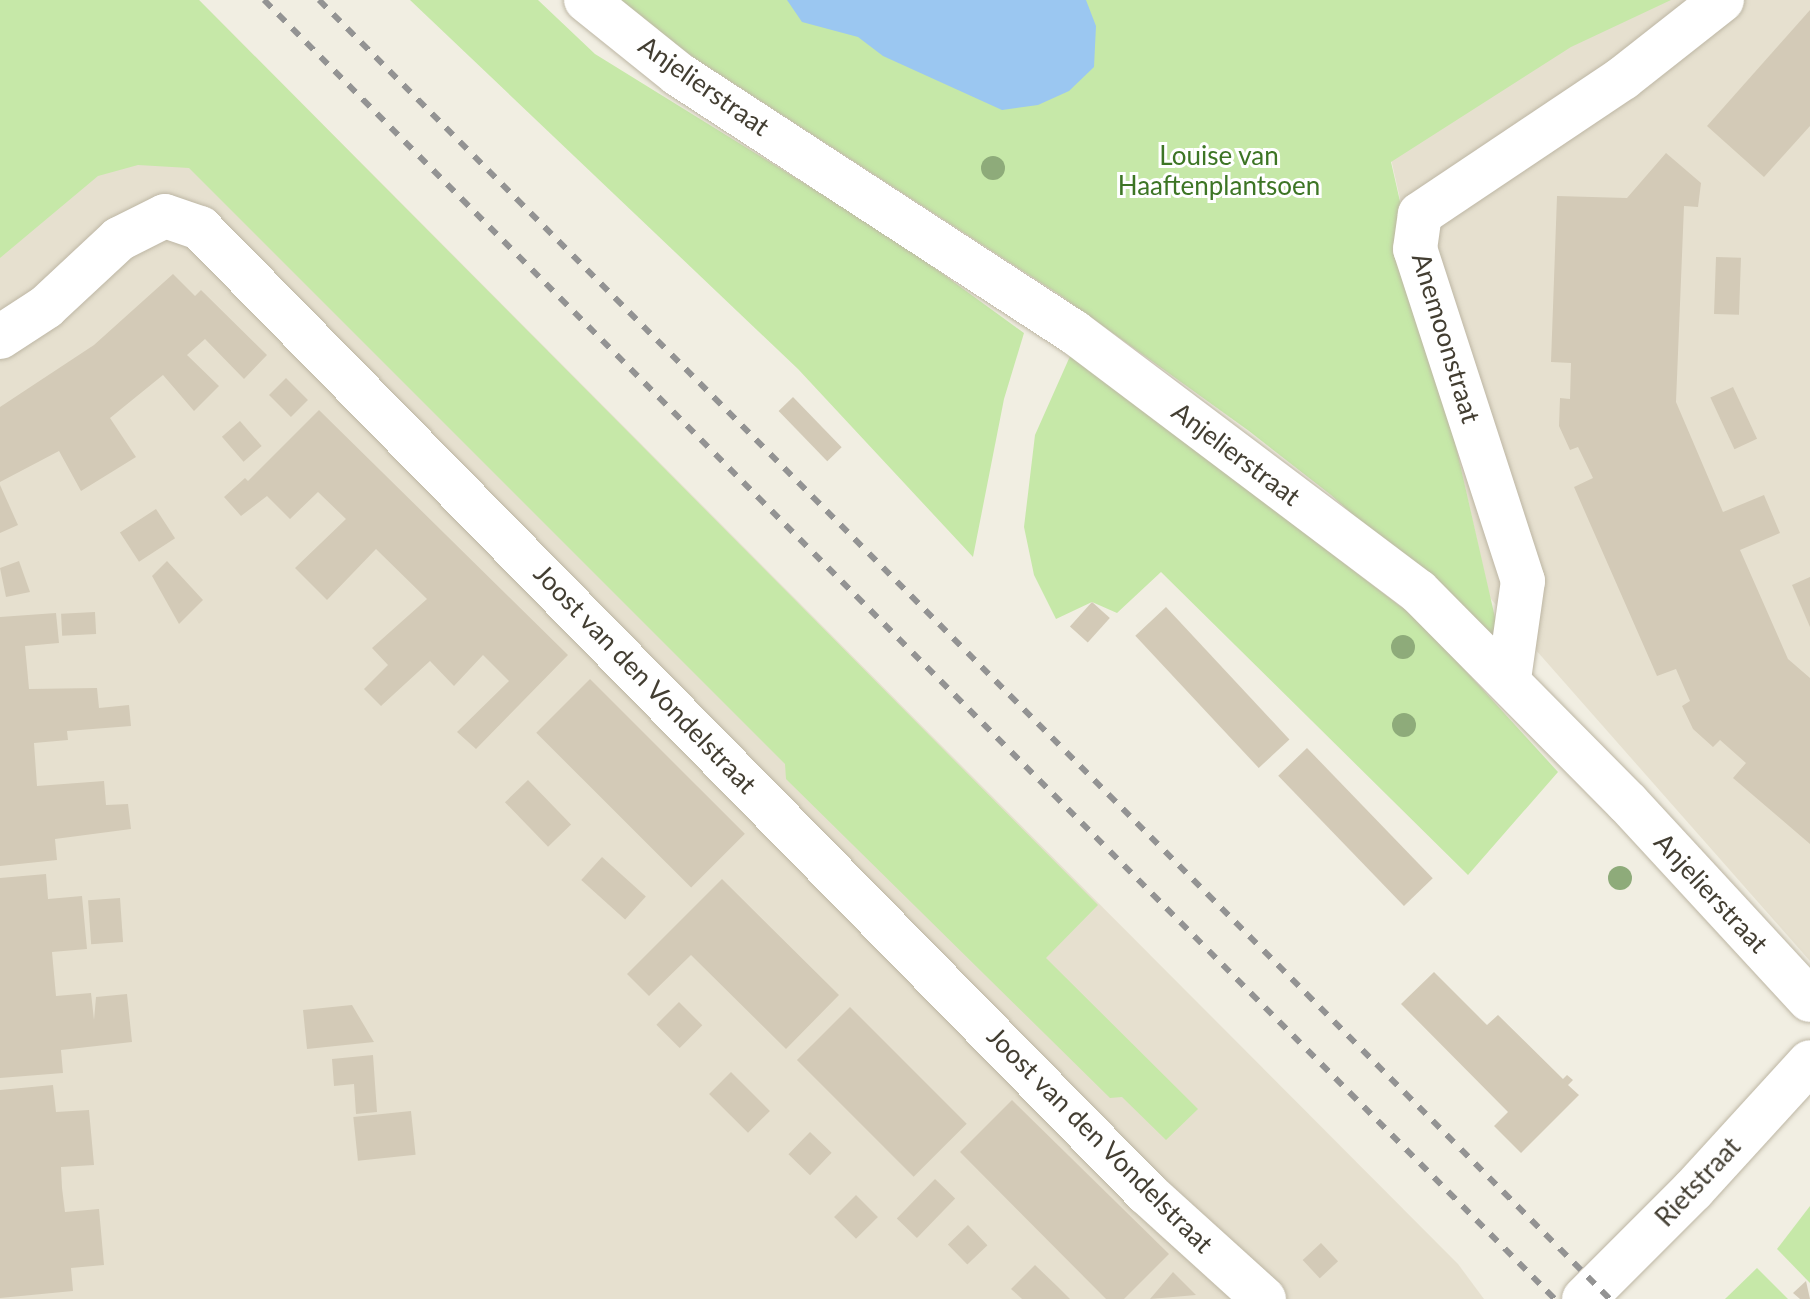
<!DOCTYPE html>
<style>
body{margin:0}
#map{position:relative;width:1810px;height:1299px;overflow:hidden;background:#f1eee2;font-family:Lato,sans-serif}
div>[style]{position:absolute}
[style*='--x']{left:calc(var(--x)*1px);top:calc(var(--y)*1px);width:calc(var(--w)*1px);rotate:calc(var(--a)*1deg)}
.residential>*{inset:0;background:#e6e0cf}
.green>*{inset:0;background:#c6e8a8}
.water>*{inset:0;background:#9bc7f1}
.building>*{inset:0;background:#d3cab7;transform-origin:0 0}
.roads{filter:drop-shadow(0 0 2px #bdb6a4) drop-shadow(0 0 2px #bdb6a4)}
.street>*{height:44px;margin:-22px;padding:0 22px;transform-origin:22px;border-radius:22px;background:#fff}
.rail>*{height:6px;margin-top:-3px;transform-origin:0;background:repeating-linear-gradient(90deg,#939393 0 10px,transparent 0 20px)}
.trees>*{width:24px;height:24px;margin:-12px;border-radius:50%;background:#8eab7a}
span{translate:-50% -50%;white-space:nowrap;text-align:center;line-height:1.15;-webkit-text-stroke:6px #fff;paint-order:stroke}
.street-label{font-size:26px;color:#433e32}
.park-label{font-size:26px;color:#3d7525}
</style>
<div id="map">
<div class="residential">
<div style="clip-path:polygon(0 0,199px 0,1458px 1264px,1484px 1299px,0 1299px)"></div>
<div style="clip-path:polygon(1590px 0,1810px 0,1810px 961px,1490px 598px,1389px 150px)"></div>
</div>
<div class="green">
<div style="clip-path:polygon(0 0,199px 0,1098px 905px,1046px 958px,1198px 1109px,1166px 1140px,1122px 1097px,1110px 1098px,786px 779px,785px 764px,189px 168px,138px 165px,98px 176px,0 258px)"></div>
<div style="clip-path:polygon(410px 0,538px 0,595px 54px,896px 240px,1024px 333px,1004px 399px,973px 557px,798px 369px)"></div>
<div style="clip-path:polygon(616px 0,1671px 0,1571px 47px,1391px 162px,1502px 648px,1331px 495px,1249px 431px,1060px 295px,690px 55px)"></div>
<div style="clip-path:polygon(1071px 354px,1422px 623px,1558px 772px,1468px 875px,1161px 572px,1117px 613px,1092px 602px,1056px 619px,1034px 575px,1024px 527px,1035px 435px)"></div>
<div style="clip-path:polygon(1810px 1206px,1810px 1283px,1777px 1249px)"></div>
<div style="clip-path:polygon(1757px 1268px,1788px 1299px,1725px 1299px)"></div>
</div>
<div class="water">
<div style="clip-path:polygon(787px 0,1086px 0,1096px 26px,1094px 67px,1069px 91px,1038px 105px,1002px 110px,883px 56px,858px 37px,802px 22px)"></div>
</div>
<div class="building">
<div style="clip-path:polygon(1810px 10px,1810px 126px,1764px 177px,1707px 126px)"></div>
<div style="clip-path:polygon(1666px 153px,1701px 183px,1698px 207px,1684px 206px,1676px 402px,1723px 512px,1764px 495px,1780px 533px,1740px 550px,1788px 659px,1810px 678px,1810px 844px,1733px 778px,1746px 763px,1720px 740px,1713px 747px,1693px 729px,1682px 706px,1690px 701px,1676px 669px,1657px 676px,1574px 487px,1593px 478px,1578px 447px,1570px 450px,1559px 426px,1560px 398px,1570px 399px,1571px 363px,1551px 362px,1557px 196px,1627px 198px)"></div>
<div style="left:1716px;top:257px;width:25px;height:57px;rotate:2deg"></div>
<div style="clip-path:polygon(173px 274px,195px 296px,201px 290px,267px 355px,244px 379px,205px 339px,187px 355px,219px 386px,194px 411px,163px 375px,110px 418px,136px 457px,81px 491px,59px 451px,0 482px,0 407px,94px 345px)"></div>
<div style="left:286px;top:378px;width:31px;height:24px;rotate:45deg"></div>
<div style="left:1733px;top:387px;width:57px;height:25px;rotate:65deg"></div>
<div style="left:793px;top:397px;width:70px;height:20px;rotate:46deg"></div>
<div style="clip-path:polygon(319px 410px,568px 655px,476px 749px,457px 732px,509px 681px,483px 655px,454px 686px,430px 661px,381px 706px,364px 689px,388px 665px,372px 648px,427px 599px,376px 549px,327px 600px,295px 568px,346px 519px,318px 492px,290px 519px,267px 496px,241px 516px,224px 497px,245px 478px,248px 481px)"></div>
<div style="left:240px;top:421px;width:33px;height:24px;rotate:49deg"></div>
<div style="clip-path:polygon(0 485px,18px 525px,0 533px)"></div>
<div style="left:156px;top:509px;width:35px;height:43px;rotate:57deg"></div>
<div style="clip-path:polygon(19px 561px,30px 592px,6px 597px,0 568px)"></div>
<div style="clip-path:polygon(167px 561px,203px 600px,179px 624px,152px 576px)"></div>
<div style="clip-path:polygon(1810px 577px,1810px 627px,1792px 585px)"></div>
<div style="left:1092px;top:602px;width:24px;height:33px;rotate:42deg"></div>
<div style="left:1166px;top:607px;width:181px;height:42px;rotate:47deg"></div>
<div style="left:95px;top:612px;width:22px;height:34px;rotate:87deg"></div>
<div style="clip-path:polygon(56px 613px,59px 643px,25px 646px,29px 689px,97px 688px,99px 708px,129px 705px,131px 726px,67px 731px,68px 740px,34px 743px,37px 786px,104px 781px,106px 805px,128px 804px,131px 829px,55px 839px,57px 860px,0 866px,0 617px)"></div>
<div style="left:590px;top:679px;width:219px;height:76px;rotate:45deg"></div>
<div style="left:1307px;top:748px;width:181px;height:40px;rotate:46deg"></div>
<div style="left:528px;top:780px;width:62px;height:32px;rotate:46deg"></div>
<div style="left:602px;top:857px;width:59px;height:31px;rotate:42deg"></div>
<div style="clip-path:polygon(46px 874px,48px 899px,82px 896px,87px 949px,52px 952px,56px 996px,91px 993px,94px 1020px,96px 997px,127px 994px,132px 1042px,61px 1050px,63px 1073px,0 1078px,0 878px)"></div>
<div style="clip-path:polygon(722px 879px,839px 995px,786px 1049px,691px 955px,649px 996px,627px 974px)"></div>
<div style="left:120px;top:898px;width:44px;height:32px;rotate:86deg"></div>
<div style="clip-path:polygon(1434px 972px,1487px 1025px,1498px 1015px,1563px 1079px,1567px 1075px,1573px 1080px,1568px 1085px,1579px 1095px,1521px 1153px,1494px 1126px,1508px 1112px,1401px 1004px)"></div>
<div style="left:679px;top:1002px;width:33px;height:32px;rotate:45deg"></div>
<div style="clip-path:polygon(352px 1005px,374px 1042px,307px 1049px,303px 1010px)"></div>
<div style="left:850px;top:1007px;width:165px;height:75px;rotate:45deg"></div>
<div style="clip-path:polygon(373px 1055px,377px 1112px,356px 1114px,354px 1084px,334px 1086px,332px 1059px)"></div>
<div style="left:731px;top:1072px;width:55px;height:31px;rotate:45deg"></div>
<div style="clip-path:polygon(53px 1085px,56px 1112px,89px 1110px,94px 1165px,61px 1167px,62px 1188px,65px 1212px,99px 1209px,104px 1265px,71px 1268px,73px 1291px,0 1298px,0 1090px)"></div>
<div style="clip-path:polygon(1012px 1100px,1169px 1254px,1124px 1299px,1106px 1299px,960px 1152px)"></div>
<div style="left:411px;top:1111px;width:44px;height:58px;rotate:84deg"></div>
<div style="left:810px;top:1132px;width:30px;height:31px;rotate:44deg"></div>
<div style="left:935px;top:1179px;width:28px;height:55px;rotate:44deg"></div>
<div style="left:856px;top:1195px;width:31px;height:31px;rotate:45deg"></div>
<div style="left:968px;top:1225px;width:28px;height:28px;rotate:46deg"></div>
<div style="left:1321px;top:1243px;width:25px;height:25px;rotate:47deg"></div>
<div style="clip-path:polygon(1035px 1265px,1058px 1287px,1070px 1299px,1022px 1299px,1011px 1289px)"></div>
<div style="clip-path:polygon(1173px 1272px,1196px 1295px,1150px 1299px)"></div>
<div style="clip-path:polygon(1806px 1281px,1810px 1299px,1800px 1299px,1793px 1293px)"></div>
</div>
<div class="roads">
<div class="street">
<div style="--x:586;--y:0;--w:118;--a:38.8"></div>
<div style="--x:678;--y:74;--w:473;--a:33.1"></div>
<div style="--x:1074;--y:332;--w:431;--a:37"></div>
<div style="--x:1418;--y:591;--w:298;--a:45.3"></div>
<div style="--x:1628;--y:803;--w:268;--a:47.3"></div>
<div style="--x:0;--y:337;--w:55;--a:-33.1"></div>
<div style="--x:46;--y:307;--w:100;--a:-43"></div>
<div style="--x:119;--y:239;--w:51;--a:-26.6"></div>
<div style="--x:165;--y:216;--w:37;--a:19"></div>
<div style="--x:200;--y:228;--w:1352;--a:45.54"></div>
<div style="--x:1147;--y:1193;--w:158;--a:42.2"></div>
<div style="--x:1509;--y:679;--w:99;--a:-81.9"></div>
<div style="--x:1523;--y:581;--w:349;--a:-108"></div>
<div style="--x:1415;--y:249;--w:35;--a:-82"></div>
<div style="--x:1420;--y:214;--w:244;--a:-33.8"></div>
<div style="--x:1623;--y:78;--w:126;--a:-38.2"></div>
<div style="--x:1584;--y:1299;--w:154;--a:-45"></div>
<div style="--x:1693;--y:1190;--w:173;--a:-47.6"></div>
</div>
</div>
<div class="rail">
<div style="--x:264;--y:0;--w:1831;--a:45.18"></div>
<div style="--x:319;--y:0;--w:1831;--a:45.18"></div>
</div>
<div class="trees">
<div style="left:993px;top:168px"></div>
<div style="left:1403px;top:647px"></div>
<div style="left:1404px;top:725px"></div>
<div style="left:1620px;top:878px"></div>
</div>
<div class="street-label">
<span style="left:704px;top:86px;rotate:35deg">Anjelierstraat</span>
<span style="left:1446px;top:338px;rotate:73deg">Anemoonstraat</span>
<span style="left:1236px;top:454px;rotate:37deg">Anjelierstraat</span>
<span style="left:645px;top:679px;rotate:46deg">Joost van den Vondelstraat</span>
<span style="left:1711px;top:893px;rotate:47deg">Anjelierstraat</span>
<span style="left:1100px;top:1140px;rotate:45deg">Joost van den Vondelstraat</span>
<span style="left:1698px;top:1182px;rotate:-47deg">Rietstraat</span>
</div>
<div class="park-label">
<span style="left:1219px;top:171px">Louise van<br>Haaftenplantsoen</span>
</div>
</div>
